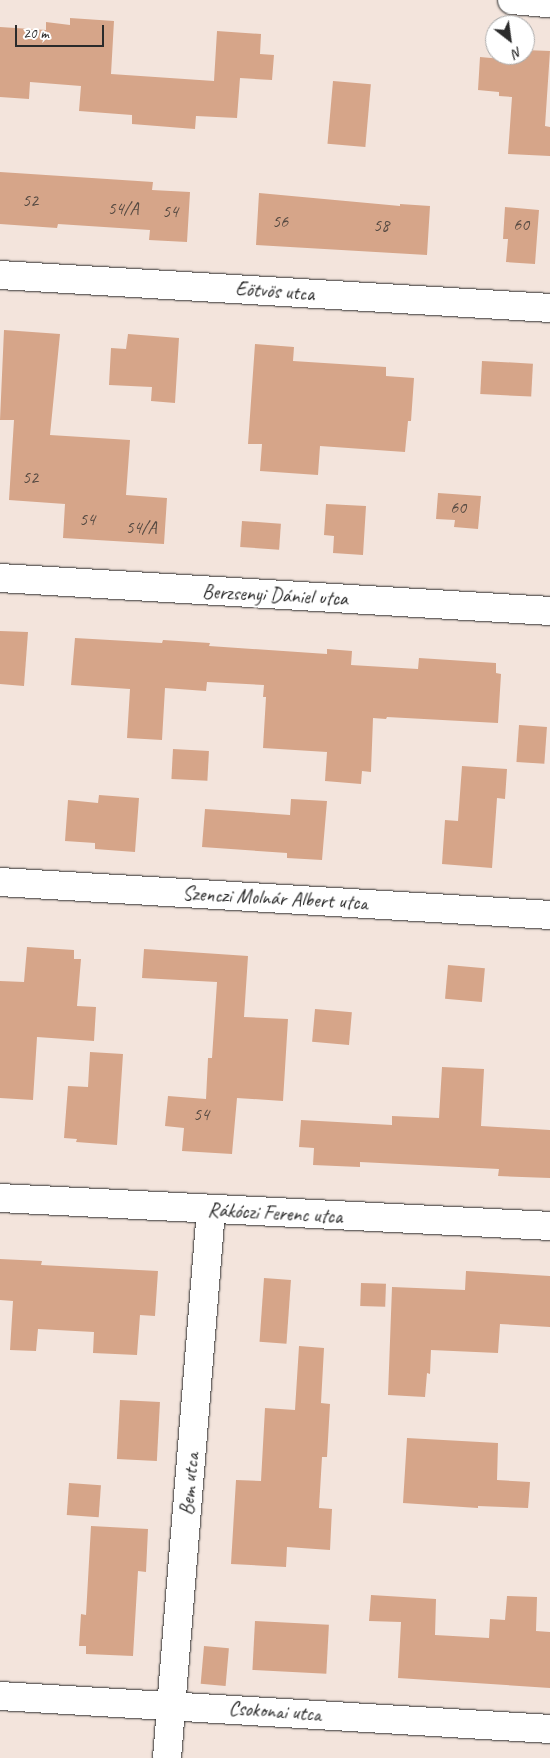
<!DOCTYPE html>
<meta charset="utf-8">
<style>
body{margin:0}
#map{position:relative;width:550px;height:1758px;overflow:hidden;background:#f3e4dc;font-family:Caveat,sans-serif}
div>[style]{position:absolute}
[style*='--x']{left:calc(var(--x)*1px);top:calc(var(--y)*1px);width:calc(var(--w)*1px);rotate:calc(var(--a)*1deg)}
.building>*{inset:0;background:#d6a589;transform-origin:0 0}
.roads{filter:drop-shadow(0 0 1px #2b2b2b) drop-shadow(0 0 1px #2b2b2b)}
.minor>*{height:28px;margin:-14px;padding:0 14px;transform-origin:14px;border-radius:14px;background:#fff}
span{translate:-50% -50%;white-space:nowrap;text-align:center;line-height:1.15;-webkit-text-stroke:4.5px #fff;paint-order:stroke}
.number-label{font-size:18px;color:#564a42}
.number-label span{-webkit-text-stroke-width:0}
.street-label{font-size:20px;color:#2b2b2b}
.north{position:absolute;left:485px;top:15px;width:50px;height:50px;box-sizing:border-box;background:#fff;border:1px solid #aaa;border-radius:50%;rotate:150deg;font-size:14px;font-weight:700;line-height:20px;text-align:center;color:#2b2b2b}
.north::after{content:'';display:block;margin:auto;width:18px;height:22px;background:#2b2b2b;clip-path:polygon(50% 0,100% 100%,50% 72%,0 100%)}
.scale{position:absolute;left:15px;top:25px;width:89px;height:22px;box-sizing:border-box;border:2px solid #2b2b2b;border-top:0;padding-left:6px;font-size:15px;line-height:18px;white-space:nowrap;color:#2b2b2b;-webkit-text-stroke:4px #fff;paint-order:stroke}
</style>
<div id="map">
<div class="building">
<div style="clip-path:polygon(70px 18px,114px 21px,111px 74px,214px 81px,217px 31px,261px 34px,260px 54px,274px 55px,272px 80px,240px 78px,237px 118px,196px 116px,195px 129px,132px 124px,132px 115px,79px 111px,81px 86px,30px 82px,29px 99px,0 97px,0 27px,46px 30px,46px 22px,70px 25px)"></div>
<div style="clip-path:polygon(525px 50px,550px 51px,545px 126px,550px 127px,550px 156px,508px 154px,512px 97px,499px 96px,499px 92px,478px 90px,480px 57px,502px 59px,502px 55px,525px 55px)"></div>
<div style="left:333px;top:81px;width:38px;height:63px;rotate:5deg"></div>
<div style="clip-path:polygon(0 172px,153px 182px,152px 190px,190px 192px,187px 242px,149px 240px,150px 230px,58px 224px,57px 228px,0 224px)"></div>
<div style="clip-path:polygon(259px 193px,400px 206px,400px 204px,430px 206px,427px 255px,256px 245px)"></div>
<div style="clip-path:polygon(505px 207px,539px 210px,535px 264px,506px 262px,508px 239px,503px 239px)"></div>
<div style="clip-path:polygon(4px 330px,60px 334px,50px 435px,130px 440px,126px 495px,167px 498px,164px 544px,63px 538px,65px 504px,9px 500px,14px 420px,0 420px)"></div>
<div style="clip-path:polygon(128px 334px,179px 338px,175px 403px,151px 401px,152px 387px,109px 385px,111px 348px,126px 349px)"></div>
<div style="clip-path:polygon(255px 344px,294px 347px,293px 361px,386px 367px,386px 376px,414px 378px,411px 421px,408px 421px,405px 452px,320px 446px,318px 475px,260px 471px,262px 444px,248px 444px)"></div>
<div style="left:482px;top:361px;width:51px;height:33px;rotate:3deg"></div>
<div style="clip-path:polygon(438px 493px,481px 496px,478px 529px,454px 527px,455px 520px,436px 519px)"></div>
<div style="clip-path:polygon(326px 504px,366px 506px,363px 555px,333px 553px,334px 536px,324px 535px)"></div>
<div style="left:242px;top:521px;width:39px;height:26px;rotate:4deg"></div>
<div style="clip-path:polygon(0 631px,28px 632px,24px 686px,0 684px)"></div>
<div style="clip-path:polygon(75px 638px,162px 643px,163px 640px,210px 643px,209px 646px,327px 654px,327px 649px,352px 651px,351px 665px,418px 669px,419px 658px,496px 663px,496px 673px,501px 674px,498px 723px,387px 717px,386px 719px,373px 718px,371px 772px,362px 771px,361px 784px,325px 781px,327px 752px,263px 748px,266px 697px,263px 697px,264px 685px,207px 682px,206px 691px,165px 688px,162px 740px,127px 738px,130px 689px,71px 685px)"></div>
<div style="left:519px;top:725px;width:28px;height:37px;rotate:4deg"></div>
<div style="left:173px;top:749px;width:36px;height:30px;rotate:3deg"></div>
<div style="clip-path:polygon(462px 766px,507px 769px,505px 799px,497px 798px,492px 868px,442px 864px,445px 820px,458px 821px)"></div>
<div style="clip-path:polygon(99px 795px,139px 798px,135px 852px,95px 849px,95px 843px,65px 841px,68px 800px,98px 803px)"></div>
<div style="clip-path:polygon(291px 799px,327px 801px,322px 860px,287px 858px,287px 853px,202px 847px,205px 809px,290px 815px)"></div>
<div style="clip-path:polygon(27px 947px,74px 950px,74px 959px,81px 959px,77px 1006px,96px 1007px,94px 1041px,37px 1037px,33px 1100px,0 1098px,0 981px,24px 982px)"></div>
<div style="clip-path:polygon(144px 949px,248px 956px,244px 1017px,288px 1019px,283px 1101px,237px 1098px,232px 1154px,182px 1151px,184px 1128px,165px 1126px,168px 1096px,206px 1099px,208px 1058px,212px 1058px,217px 982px,142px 978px)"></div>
<div style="left:448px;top:965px;width:37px;height:34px;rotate:5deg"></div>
<div style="left:315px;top:1009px;width:37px;height:33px;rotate:5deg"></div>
<div style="clip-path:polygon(90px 1052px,123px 1054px,117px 1145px,76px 1142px,77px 1139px,64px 1138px,68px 1086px,88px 1087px)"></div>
<div style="clip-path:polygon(442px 1067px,484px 1069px,481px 1126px,550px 1130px,550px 1178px,498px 1176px,499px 1169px,439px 1166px,360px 1162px,360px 1167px,313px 1165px,314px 1148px,299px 1147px,301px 1120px,392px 1125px,392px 1116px,439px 1118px)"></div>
<div style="clip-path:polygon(0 1259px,42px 1261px,41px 1265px,158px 1271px,155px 1316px,140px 1315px,137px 1355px,93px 1353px,94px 1332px,38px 1329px,36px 1351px,10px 1350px,13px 1301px,0 1300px)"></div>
<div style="clip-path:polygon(466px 1271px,550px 1276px,550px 1327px,500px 1324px,498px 1353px,431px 1350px,430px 1374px,427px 1373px,425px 1397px,388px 1395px,392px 1287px,465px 1290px)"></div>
<div style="left:264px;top:1278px;width:27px;height:64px;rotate:4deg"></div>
<div style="left:361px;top:1283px;width:25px;height:23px;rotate:2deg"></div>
<div style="clip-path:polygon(299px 1346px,324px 1348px,321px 1403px,330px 1404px,327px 1457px,322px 1457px,319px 1508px,332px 1509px,330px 1550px,287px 1547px,286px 1567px,231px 1564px,236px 1480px,261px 1481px,265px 1408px,295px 1410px)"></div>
<div style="left:120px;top:1400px;width:40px;height:59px;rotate:3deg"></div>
<div style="clip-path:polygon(407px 1438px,498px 1443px,497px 1480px,530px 1482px,528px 1508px,478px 1506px,478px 1508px,403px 1503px)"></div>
<div style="left:69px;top:1483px;width:32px;height:32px;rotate:4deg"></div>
<div style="clip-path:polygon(91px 1526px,148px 1529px,146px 1572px,138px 1571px,133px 1656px,86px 1654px,86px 1646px,79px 1646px,81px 1614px,86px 1615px)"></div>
<div style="clip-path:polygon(371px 1595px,436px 1599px,435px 1635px,489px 1638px,490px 1619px,505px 1620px,507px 1596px,537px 1597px,536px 1631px,550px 1632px,550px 1688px,398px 1678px,401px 1622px,369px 1621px)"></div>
<div style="left:255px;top:1621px;width:74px;height:49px;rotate:3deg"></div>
<div style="left:204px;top:1646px;width:25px;height:38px;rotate:5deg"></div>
</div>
<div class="roads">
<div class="minor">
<div style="--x:512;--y:0;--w:38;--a:5"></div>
<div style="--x:0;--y:275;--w:551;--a:3.43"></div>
<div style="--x:0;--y:578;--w:551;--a:3.43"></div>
<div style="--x:0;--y:882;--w:551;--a:3.43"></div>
<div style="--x:0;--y:1198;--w:551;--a:2.91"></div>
<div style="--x:0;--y:1696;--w:551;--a:3.43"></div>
<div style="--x:167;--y:1758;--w:550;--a:-85.41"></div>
</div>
</div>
<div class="number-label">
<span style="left:30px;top:200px">52</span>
<span style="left:123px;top:208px">54/A</span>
<span style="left:170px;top:211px">54</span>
<span style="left:280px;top:221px">56</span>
<span style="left:521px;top:224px">60</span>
<span style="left:381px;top:225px">58</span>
<span style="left:30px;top:477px">52</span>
<span style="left:458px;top:507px">60</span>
<span style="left:87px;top:519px">54</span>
<span style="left:141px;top:527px">54/A</span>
<span style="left:201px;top:1114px">54</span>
</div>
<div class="street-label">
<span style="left:275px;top:291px;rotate:4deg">Eötvös utca</span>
<span style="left:275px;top:595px;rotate:3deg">Berzsenyi Dániel utca</span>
<span style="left:275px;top:898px;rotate:3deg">Szenczi Molnár Albert utca</span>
<span style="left:275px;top:1213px;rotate:3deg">Rákóczi Ferenc utca</span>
<span style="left:189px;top:1484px;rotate:-85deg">Bem utca</span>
<span style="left:275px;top:1711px;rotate:4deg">Csokonai utca</span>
</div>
<div class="north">N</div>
<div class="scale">20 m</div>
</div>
